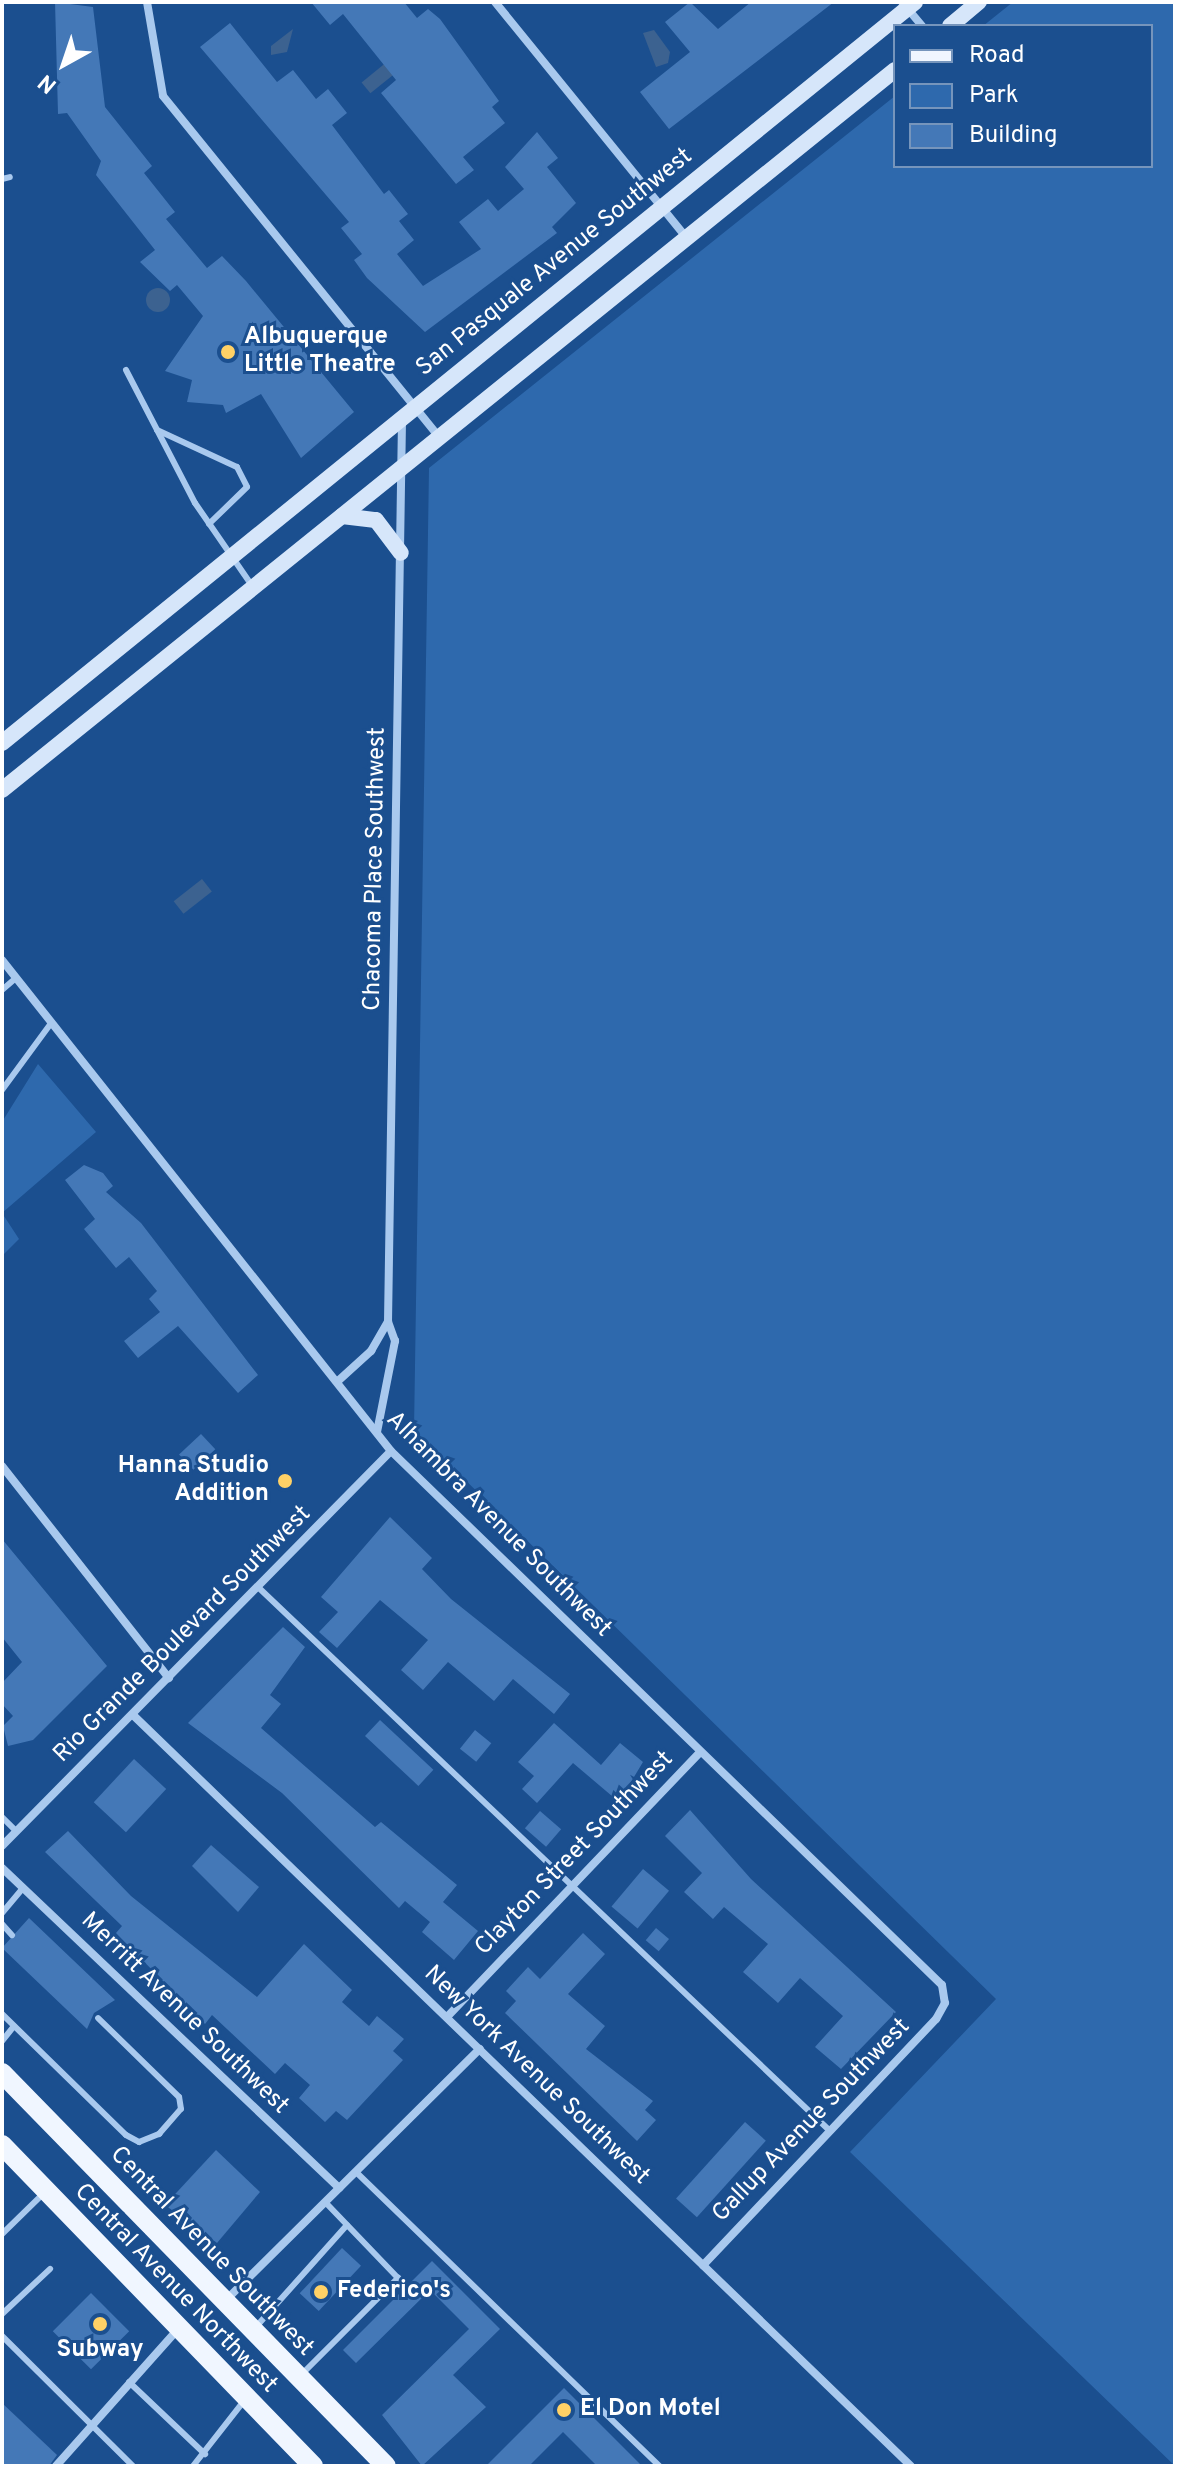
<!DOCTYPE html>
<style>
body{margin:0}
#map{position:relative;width:1177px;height:2468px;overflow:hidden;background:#1b4f8f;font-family:Overpass,sans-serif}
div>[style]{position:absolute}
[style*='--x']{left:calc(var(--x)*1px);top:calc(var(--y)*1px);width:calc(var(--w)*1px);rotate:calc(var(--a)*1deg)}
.green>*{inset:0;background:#2e69ad}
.water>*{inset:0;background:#3c6290;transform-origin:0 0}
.round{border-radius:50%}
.building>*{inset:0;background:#4478b7;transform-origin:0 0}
.lane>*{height:6px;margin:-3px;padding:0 3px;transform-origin:3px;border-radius:3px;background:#a9c9ee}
.street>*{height:8px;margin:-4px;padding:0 4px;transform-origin:4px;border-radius:4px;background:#a9c9ee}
.secondary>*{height:16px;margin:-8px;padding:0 8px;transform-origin:8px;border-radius:8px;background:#d6e6fa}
.primary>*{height:20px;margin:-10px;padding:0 10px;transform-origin:10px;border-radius:10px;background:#f0f6ff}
.dots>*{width:22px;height:22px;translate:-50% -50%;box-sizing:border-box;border:4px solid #1b4f8f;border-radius:50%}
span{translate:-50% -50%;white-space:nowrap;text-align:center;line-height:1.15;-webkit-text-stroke:6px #1b4f8f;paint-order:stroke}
.street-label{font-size:24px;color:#fff}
.poi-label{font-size:24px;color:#fff;font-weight:700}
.left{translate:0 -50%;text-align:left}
.right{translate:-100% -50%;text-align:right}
.frame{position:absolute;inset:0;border:4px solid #fff;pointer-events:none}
.legend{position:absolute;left:893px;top:24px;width:260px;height:144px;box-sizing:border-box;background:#1b4f8f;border:2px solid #7695bc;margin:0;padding:10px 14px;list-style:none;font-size:24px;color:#fff}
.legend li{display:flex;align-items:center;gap:16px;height:40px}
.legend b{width:40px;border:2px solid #7695bc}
.north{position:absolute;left:24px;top:24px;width:80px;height:80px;-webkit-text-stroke:6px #1b4f8f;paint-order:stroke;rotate:220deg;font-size:22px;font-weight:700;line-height:32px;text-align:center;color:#fff}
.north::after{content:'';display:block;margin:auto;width:28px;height:36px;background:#fff;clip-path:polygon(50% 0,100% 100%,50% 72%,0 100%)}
</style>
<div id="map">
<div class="green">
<div style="clip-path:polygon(1013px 2px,1175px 2px,1175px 2466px,850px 2152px,996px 1999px,414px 1430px,429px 468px,895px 96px,895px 166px,1151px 166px,1151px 26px,983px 26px)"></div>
<div style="clip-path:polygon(38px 1064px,96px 1132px,2px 1213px,19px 1239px,2px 1256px,2px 1122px)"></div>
</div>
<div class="water">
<div style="clip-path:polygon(293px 29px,287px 52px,271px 55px,271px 46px)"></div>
<div style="clip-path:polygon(654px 30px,670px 52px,668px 63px,656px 67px,643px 33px)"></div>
<div style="left:388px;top:61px;width:14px;height:34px;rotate:51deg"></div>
<div class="round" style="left:146px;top:288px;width:24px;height:24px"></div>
<div style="left:202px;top:879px;width:16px;height:36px;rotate:52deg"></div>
</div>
<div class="building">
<div style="clip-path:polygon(55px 2px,93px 7px,105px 107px,152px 166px,144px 173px,175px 212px,166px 219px,207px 268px,222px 256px,246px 281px,354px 412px,301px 458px,261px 394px,226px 413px,223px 405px,187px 402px,192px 380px,165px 371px,203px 316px,177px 285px,170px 291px,140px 262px,155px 250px,96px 175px,101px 161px,67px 113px,58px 114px)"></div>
<div style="clip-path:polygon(311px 2px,404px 2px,417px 18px,428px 9px,440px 19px,499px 101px,492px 107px,505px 123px,463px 157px,474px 170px,456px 184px,381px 93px,396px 80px,343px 14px,330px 25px)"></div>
<div style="clip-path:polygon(690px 2px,718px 29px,751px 2px,834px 2px,669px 129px,640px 92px,690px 52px,665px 22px)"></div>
<div style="clip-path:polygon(230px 23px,277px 82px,293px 70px,316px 99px,328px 89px,347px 113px,332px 125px,384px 194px,389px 190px,408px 214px,399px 221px,414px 240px,397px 254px,423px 286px,481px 249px,459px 222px,488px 199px,498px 211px,524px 189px,505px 167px,537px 132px,558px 158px,547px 167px,576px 203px,552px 227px,557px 233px,425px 332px,367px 278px,354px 260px,362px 254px,341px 228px,349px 222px,200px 47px)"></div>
<div style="clip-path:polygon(84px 1165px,103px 1173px,113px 1186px,106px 1192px,141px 1223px,258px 1375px,238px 1393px,178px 1326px,138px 1358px,124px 1341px,160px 1312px,149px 1299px,157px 1291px,129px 1257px,116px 1268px,84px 1229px,95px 1219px,65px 1180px)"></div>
<div style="left:201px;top:1434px;width:21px;height:30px;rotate:47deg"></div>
<div style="clip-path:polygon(390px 1517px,432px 1558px,422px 1569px,451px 1599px,570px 1694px,554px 1714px,513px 1679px,494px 1701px,448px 1662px,423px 1690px,401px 1670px,428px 1640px,380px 1600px,337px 1648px,319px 1632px,338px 1612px,321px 1597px)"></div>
<div style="clip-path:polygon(2px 1539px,107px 1666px,33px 1740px,8px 1746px,3px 1726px,13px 1716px,2px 1704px,2px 1683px,22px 1662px,2px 1637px)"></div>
<div style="clip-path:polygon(283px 1627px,305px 1647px,270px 1695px,281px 1704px,261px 1728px,375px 1827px,381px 1822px,457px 1885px,443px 1902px,478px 1931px,454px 1960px,422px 1932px,430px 1922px,405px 1901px,399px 1908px,282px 1793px,188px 1723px)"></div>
<div style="left:380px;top:1720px;width:73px;height:22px;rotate:43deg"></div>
<div style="clip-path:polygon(554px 1723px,601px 1765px,620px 1743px,643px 1762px,619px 1802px,573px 1763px,537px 1803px,522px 1789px,534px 1776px,518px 1762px)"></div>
<div style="left:475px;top:1730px;width:21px;height:24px;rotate:39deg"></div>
<div style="left:134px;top:1759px;width:44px;height:59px;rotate:43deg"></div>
<div style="clip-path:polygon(690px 1810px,751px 1879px,896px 2012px,841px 2069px,815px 2047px,843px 2016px,800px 1978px,778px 2003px,743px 1972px,768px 1944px,724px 1907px,713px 1919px,684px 1892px,702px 1873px,665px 1836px)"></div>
<div style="left:540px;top:1811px;width:28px;height:23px;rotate:41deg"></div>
<div style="clip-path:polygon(68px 1831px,131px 1896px,257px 1997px,304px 1944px,352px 1990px,342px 2002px,369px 2026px,377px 2016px,404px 2039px,393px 2051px,403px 2060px,347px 2120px,336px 2111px,325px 2122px,299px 2098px,310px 2085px,285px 2063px,275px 2074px,212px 2015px,205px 2024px,116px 1933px,122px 1926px,45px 1852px)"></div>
<div style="clip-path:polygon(211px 1845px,259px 1887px,238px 1912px,192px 1866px)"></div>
<div style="left:643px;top:1869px;width:34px;height:49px;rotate:40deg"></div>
<div style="clip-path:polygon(29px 1918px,115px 2000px,94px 2013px,87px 2029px,2px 1948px)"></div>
<div style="left:656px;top:1928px;width:17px;height:16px;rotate:40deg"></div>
<div style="clip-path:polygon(583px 1933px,605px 1954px,568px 1994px,605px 2026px,586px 2049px,653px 2101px,645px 2110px,656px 2120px,637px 2141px,505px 2013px,516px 2001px,506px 1991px,528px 1967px,540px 1979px)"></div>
<div style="left:745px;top:2122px;width:28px;height:103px;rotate:42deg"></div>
<div style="clip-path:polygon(216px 2150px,260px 2192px,217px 2243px,165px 2205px)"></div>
<div style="left:342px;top:2248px;width:26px;height:62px;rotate:43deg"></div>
<div style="clip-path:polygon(432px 2261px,500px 2329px,453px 2375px,486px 2407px,422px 2466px,382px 2415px,469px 2329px,430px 2290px,356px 2363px,343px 2350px)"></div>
<div style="left:91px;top:2293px;width:54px;height:54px;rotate:45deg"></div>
<div style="clip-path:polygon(564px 2388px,642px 2466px,597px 2466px,563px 2432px,529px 2466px,486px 2466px)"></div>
<div style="clip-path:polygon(2px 2403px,57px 2455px,49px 2466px,2px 2466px)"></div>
</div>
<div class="lane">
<div style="--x:2;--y:179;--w:8;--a:-14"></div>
<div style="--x:126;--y:370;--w:150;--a:62.6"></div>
<div style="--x:195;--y:503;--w:102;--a:55.4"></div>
<div style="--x:157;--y:430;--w:88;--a:24.8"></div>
<div style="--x:237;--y:467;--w:22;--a:63"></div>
<div style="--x:247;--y:487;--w:53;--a:135.8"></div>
<div style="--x:2;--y:990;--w:18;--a:-41"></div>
<div style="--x:2;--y:1090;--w:84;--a:-53.7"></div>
<div style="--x:259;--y:1588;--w:788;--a:43.56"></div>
<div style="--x:2;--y:1817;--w:20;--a:45"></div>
<div style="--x:2;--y:1913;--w:33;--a:-50"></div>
<div style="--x:2;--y:1924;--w:15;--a:48"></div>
<div style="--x:2;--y:2014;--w:173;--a:44.3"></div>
<div style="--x:126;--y:2135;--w:15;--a:28"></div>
<div style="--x:139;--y:2142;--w:22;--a:-22"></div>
<div style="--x:159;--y:2134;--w:33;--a:-49"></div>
<div style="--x:181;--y:2109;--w:12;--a:-99"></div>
<div style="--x:179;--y:2097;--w:113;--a:-135.7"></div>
<div style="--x:2;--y:2041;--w:19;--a:-51"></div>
<div style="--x:356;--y:2172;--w:422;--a:44.1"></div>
<div style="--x:2;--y:2234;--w:57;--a:-44.3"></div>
<div style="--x:2;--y:2314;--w:66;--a:-43.2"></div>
<div style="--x:255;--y:2328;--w:138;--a:-48.2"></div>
<div style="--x:2;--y:2336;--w:185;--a:44.8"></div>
<div style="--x:300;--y:2376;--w:139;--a:-45"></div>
<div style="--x:398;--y:2278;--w:105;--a:-133.8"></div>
<div style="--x:129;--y:2382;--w:105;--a:43.5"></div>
<div style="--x:193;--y:2466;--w:83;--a:-51.9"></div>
</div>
<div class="street">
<div style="--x:147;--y:2;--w:95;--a:80.3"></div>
<div style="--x:163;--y:96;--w:439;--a:51"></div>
<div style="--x:495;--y:2;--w:304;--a:50.9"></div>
<div style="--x:902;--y:2;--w:31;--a:50"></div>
<div style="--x:2;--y:960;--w:626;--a:51.61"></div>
<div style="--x:391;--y:1451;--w:767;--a:44.1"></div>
<div style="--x:942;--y:1985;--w:18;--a:81"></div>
<div style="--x:945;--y:2003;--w:18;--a:119"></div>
<div style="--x:936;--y:2019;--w:339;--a:133.4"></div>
<div style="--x:338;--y:1381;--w:45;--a:-42.3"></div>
<div style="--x:371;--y:1351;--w:34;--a:-60"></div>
<div style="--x:377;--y:1432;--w:93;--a:-78.8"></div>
<div style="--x:395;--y:1341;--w:20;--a:-110"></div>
<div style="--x:388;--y:1322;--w:903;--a:-89.11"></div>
<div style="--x:2;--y:1466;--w:270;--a:51.8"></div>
<div style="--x:133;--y:1715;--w:1081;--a:43.99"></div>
<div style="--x:2;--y:1846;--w:554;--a:-45.44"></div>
<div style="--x:2;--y:1868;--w:465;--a:43.5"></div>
<div style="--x:447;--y:2017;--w:365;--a:-46.3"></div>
<div style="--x:226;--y:2300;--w:357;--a:-44.7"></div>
<div style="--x:56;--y:2466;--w:182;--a:-48.3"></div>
</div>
<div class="secondary">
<div style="--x:950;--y:26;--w:38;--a:-40"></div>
<div style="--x:342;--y:516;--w:34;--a:7"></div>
<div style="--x:376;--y:520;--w:41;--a:52.9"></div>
<div style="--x:2;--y:743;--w:1176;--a:-39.06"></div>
<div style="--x:2;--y:790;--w:1147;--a:-38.88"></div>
</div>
<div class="primary">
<div style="--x:2;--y:2073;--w:549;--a:45.66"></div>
<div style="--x:2;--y:2145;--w:447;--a:45.9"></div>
</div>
<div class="dots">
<div style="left:228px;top:352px;background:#ffd166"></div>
<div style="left:285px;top:1481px;background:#ffd166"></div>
<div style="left:321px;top:2292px;background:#ffd166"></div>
<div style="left:100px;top:2324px;background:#ffd166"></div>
<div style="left:564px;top:2410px;background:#ffd166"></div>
</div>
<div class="street-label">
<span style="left:555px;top:263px;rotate:-39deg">San Pasquale Avenue Southwest</span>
<span style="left:376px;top:869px;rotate:-89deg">Chacoma Place Southwest</span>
<span style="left:498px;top:1525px;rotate:45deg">Alhambra Avenue Southwest</span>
<span style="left:183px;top:1635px;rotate:-45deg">Rio Grande Boulevard Southwest</span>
<span style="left:575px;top:1854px;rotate:-46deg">Clayton Street Southwest</span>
<span style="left:184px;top:2014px;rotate:44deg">Merritt Avenue Southwest</span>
<span style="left:536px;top:2076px;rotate:44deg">New York Avenue Southwest</span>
<span style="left:812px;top:2121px;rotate:-46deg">Gallup Avenue Southwest</span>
<span style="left:211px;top:2252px;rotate:46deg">Central Avenue Southwest</span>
<span style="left:175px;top:2289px;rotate:46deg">Central Avenue Northwest</span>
</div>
<div class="poi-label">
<span class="left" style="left:244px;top:352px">Albuquerque<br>Little Theatre</span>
<span class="right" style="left:269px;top:1481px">Hanna Studio<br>Addition</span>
<span class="left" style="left:337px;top:2292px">Federico's</span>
<span style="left:100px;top:2351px">Subway</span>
<span class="left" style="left:580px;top:2410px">El Don Motel</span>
</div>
<div class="frame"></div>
<ul class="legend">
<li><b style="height:10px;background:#f0f6ff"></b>Road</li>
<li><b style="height:22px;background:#2e69ad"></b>Park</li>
<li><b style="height:22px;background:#4478b7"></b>Building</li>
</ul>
<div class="north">N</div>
</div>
